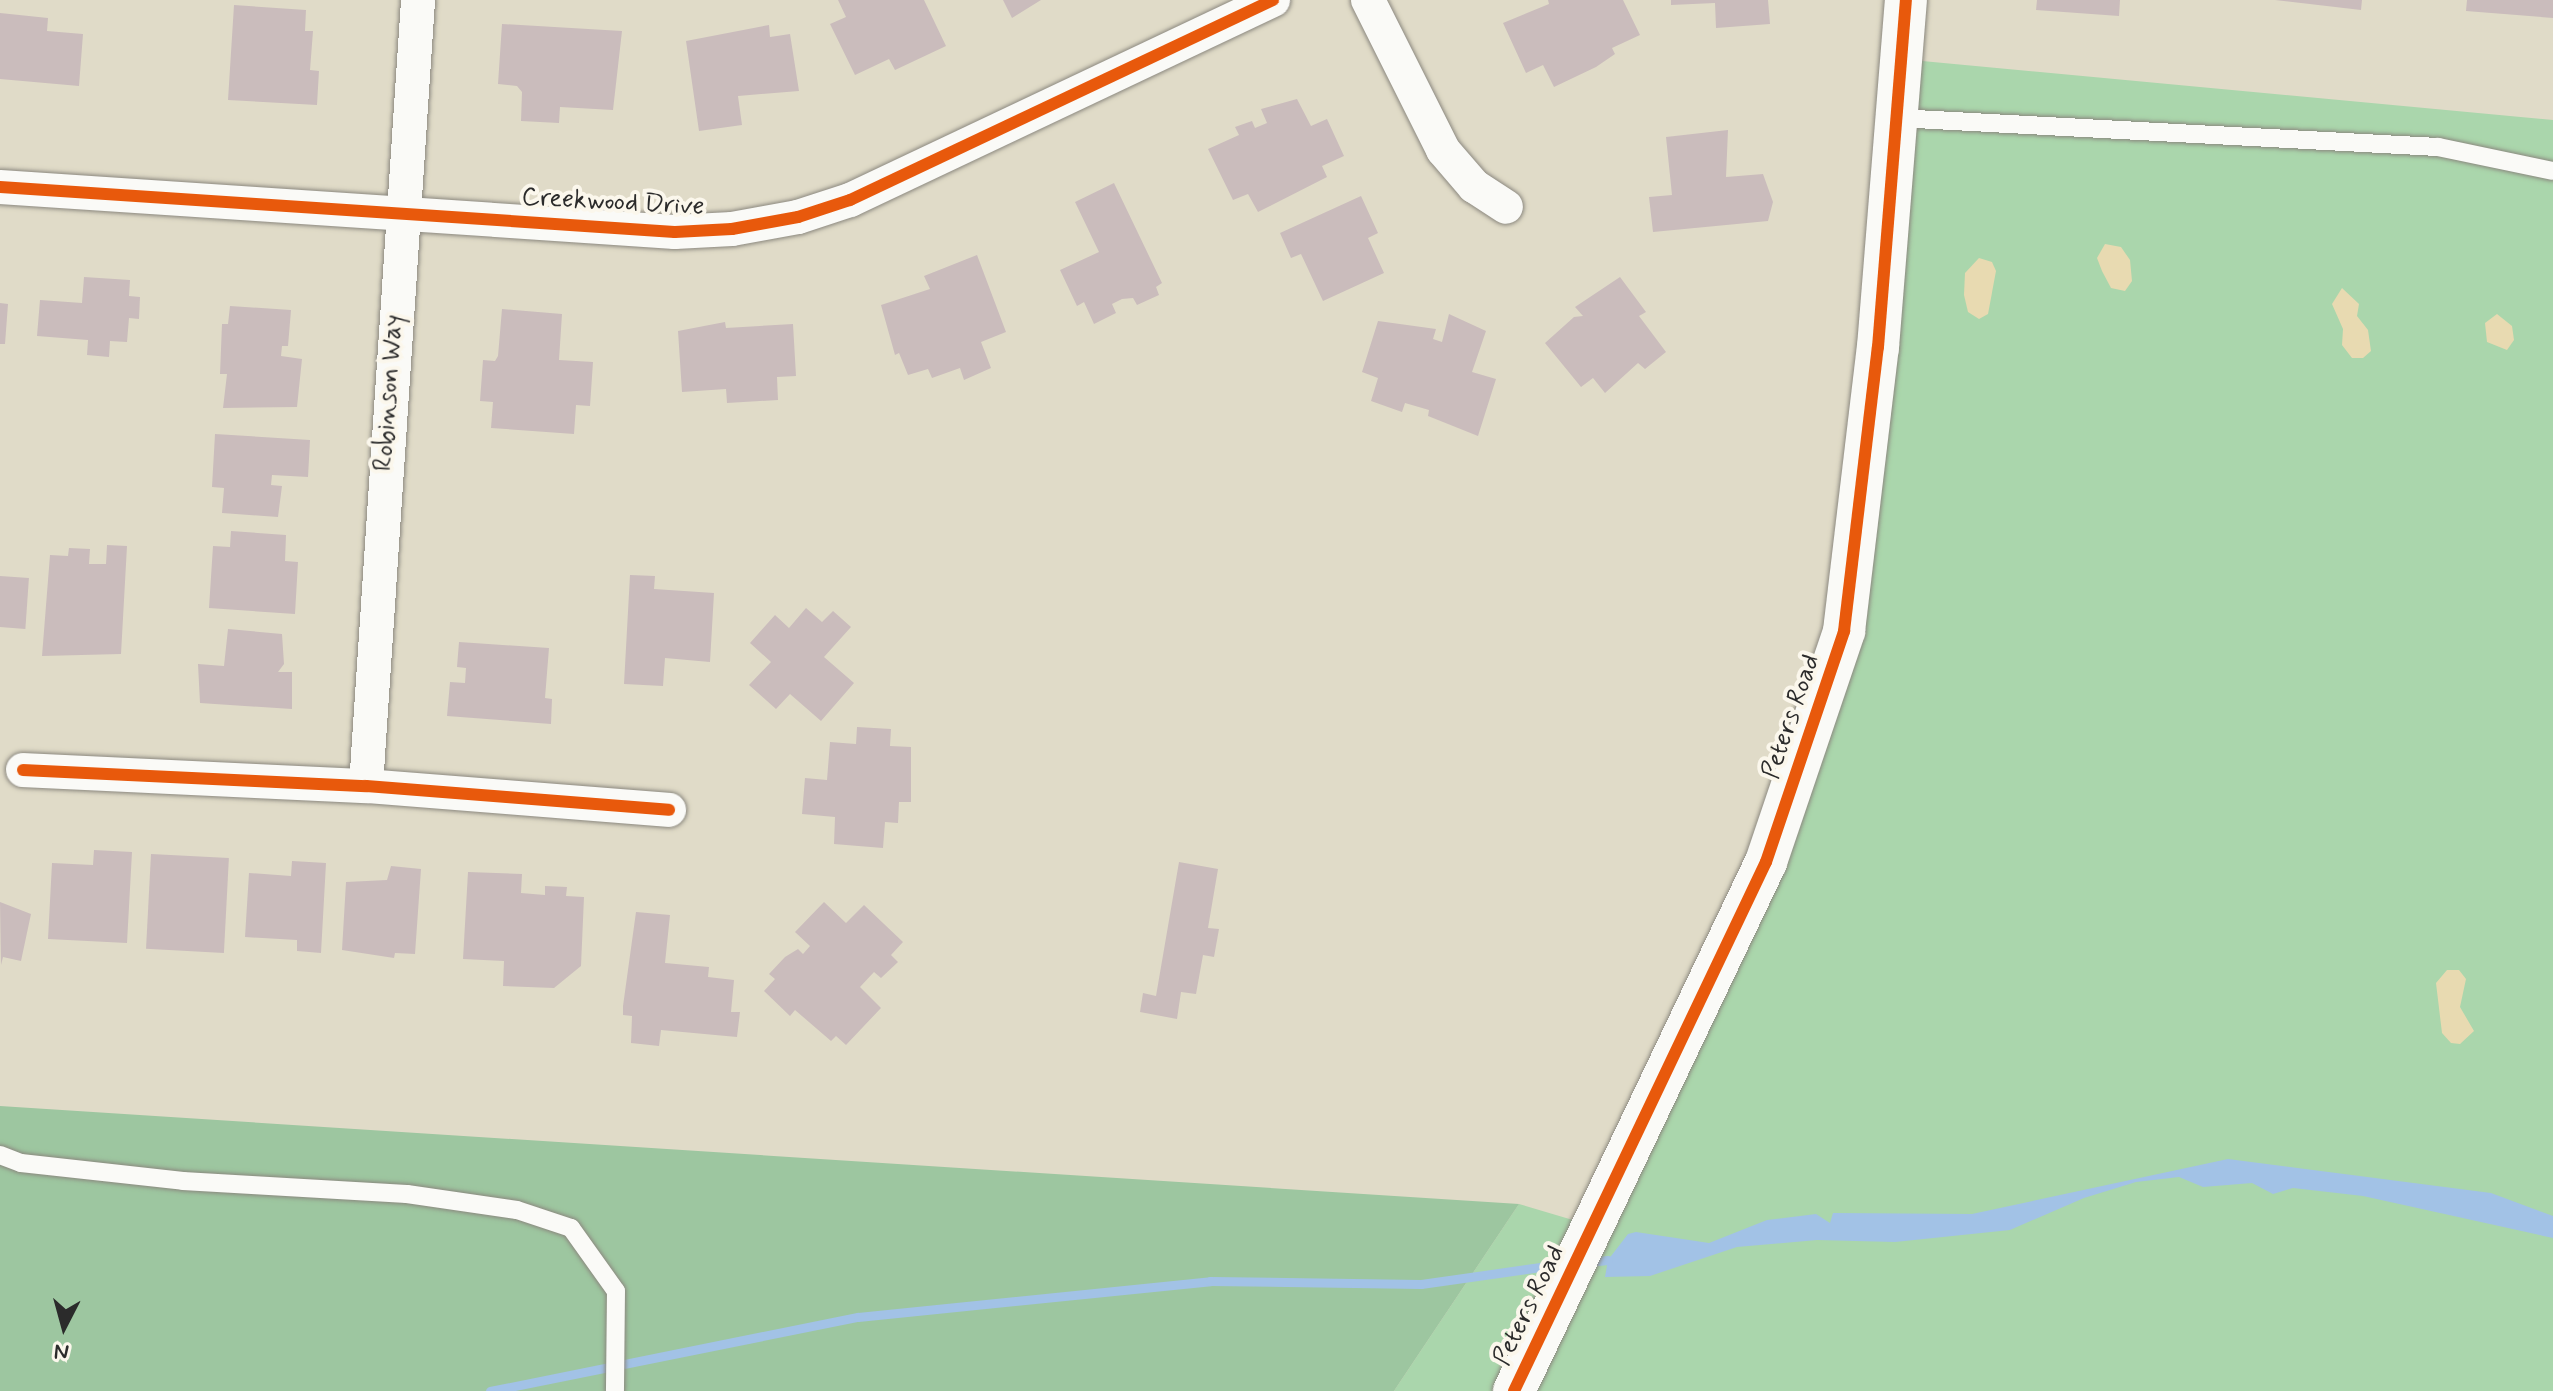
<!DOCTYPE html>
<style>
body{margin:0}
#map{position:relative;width:2553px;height:1391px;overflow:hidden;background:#e0dbc8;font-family:Mynerve,sans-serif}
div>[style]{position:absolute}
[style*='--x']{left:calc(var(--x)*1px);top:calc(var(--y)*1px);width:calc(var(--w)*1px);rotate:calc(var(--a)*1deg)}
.green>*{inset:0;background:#aad6ac}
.forest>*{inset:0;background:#9dc6a0}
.sand>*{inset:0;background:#e8dab1}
.water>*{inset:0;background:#a2c2e6}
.stream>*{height:9px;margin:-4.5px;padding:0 4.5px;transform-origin:4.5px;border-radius:4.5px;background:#a2c2e6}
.building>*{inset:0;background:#cabcbc;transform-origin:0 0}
.roads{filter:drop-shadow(0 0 2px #8b887f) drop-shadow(0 0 2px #8b887f)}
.service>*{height:18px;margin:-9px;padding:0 9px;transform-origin:9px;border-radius:9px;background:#fafaf7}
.minor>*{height:34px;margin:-17px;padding:0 17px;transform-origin:17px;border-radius:17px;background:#fafaf7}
.tertiary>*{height:42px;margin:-21px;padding:0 21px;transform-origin:21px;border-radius:21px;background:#fafaf7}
.cycleway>*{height:12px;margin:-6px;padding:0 6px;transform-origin:6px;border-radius:6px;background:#e8590c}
span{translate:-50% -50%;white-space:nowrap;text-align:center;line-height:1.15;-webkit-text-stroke:8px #fbf7ec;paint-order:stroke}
.street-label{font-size:26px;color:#2b2b2b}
.north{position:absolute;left:24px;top:1287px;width:80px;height:80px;-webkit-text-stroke:6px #fbf7ec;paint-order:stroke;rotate:186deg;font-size:22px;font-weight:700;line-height:32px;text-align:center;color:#2b2b2b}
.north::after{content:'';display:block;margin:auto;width:28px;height:36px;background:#2b2b2b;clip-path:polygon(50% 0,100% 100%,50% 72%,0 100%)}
</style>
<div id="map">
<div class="green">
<div style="clip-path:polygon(1901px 59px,2553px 120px,2553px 1391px,1394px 1391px,1519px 1204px,1593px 1226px,1844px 631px)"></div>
</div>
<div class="forest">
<div style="clip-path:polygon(0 1106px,1519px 1204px,1394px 1391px,0 1391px)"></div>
</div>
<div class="sand">
<div style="clip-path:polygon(2105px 244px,2121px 247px,2130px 260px,2132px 281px,2125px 291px,2111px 288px,2102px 271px,2097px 258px)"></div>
<div style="clip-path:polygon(1979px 258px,1992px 262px,1996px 271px,1988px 314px,1979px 319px,1968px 312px,1964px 295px,1965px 273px)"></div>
<div style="clip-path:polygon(2342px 288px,2359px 304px,2357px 316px,2368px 330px,2371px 351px,2363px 358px,2352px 358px,2342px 345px,2343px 329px,2332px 304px)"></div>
<div style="clip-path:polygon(2497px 314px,2512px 326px,2514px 340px,2507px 350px,2487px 342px,2485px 323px)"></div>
<div style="clip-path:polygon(2447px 970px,2459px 970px,2466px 979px,2460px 1007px,2474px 1031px,2460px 1044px,2451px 1043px,2442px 1033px,2436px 983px)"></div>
</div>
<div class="water">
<div style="clip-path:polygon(2228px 1159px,2491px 1193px,2553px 1216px,2553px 1238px,2363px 1196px,2293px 1188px,2273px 1194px,2252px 1183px,2203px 1187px,2179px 1177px,2136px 1182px,2084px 1198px,2010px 1230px,1895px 1242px,1817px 1240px,1737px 1247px,1650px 1276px,1605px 1277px,1608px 1260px,1628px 1234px,1636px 1232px,1709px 1243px,1767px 1220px,1816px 1214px,1830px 1223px,1833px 1213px,1972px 1214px)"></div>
</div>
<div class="stream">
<div style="--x:1588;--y:1262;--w:20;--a:-6"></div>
<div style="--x:490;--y:1391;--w:375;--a:-11.4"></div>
<div style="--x:858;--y:1317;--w:354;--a:-5.8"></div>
<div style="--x:1210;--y:1281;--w:211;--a:0.8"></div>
<div style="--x:1421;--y:1284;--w:141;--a:-8.1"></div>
</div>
<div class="building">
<div style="clip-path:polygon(838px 0,924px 0,946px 46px,895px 70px,889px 59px,855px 75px,830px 24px,846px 17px)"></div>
<div style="clip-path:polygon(1003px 0,1041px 0,1012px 18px)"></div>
<div style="clip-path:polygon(1548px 0,1623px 0,1640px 35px,1612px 48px,1615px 54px,1596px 67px,1554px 87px,1543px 65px,1526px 73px,1503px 23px,1549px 4px)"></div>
<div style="clip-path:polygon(1671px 0,1768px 0,1770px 24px,1716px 28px,1715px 3px,1671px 5px)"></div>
<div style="clip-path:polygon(2037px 0,2120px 0,2119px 16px,2036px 10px)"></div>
<div style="clip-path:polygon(2275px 0,2362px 0,2361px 10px)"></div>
<div style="clip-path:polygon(2467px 0,2553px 0,2553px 18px,2466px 11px)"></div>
<div style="clip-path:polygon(234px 5px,306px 10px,305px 31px,313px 31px,310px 70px,319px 71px,317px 105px,228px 100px)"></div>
<div style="clip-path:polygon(0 13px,48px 18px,47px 31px,83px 34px,79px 86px,0 79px)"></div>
<div style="clip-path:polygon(502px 24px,622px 31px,613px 110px,560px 107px,559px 123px,521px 121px,522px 92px,517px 86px,498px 84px)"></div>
<div style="clip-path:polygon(769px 25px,770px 37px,790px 34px,799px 91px,738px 96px,742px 125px,699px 131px,686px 41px)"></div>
<div style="clip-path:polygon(1297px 99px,1311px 126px,1327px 119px,1344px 156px,1322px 166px,1327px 177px,1258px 212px,1248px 194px,1233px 200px,1208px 149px,1239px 135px,1235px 127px,1252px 121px,1255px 128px,1267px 123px,1261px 109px)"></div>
<div style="clip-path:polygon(1728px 130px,1726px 177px,1763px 174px,1773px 202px,1768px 221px,1653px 232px,1649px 197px,1672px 195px,1666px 137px)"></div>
<div style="clip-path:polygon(1114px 183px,1162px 283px,1156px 287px,1159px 295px,1137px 305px,1133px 298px,1122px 299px,1112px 304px,1116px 313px,1094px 324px,1084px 302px,1077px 306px,1060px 270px,1099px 252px,1075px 202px)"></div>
<div style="clip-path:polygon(1361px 196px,1378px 233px,1368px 238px,1384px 273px,1323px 301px,1301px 254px,1291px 258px,1280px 233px)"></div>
<div style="clip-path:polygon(977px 255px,1006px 332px,981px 342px,991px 368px,964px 380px,960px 368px,932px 378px,928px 369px,908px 375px,899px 353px,895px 355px,881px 305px,930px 289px,924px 276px)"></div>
<div style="clip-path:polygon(84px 277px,130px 280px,129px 296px,140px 297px,139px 319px,129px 318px,127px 342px,110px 341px,109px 357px,87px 355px,88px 340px,37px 336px,40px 300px,82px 303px)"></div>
<div style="clip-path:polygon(1620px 277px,1646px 312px,1639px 316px,1666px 352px,1645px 369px,1638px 363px,1605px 393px,1593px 378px,1581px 387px,1545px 343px,1574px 317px,1583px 316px,1575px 307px)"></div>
<div style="clip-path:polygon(0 303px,8px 304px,5px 344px,0 344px)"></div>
<div style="clip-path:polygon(230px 306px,291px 310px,288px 346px,282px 346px,281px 356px,302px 359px,297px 407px,223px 408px,227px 374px,220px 374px,222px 324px,228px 324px)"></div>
<div style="clip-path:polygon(502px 309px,562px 314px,559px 360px,593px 362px,590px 406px,576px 405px,574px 434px,491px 428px,493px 402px,480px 401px,483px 360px,495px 361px,498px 356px)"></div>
<div style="clip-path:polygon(1449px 314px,1486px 331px,1472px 372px,1496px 379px,1478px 436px,1428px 416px,1429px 410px,1405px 403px,1402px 412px,1371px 401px,1378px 378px,1362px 372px,1378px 321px,1436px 329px,1433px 339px,1442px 342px)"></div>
<div style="clip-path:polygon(725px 322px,726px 328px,793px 324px,796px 376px,777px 377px,778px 400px,727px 403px,726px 389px,682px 392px,678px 331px)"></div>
<div style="clip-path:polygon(215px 434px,310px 440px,308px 477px,272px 475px,271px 485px,282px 486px,278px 517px,222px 513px,224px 488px,212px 487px)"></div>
<div style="clip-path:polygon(231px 531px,286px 535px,285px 561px,298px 562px,295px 614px,209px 608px,213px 546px,230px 547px)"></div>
<div style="clip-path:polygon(107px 545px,127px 546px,121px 654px,42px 656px,50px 555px,68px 556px,69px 548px,90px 549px,89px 564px,106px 564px)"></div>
<div style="clip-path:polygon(630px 575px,655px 576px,654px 589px,714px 593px,710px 662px,665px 658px,663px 686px,624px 684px)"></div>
<div style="left:0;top:576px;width:29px;height:51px;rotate:4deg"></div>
<div style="clip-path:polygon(806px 608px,822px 622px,833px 611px,851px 627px,824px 657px,854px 683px,821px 721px,790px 694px,776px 709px,749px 685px,771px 662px,750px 643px,775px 615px,789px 628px)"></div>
<div style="clip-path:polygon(228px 629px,282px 634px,284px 664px,278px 672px,292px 672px,292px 709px,200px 703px,198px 664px,224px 666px)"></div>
<div style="clip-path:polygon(459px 642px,549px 648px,545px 698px,552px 699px,551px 724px,447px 716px,450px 682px,465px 683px,466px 668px,457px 667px)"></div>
<div style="clip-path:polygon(857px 727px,891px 729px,890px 746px,911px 747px,911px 802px,899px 802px,898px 823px,885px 822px,883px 848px,834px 844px,835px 817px,802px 814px,805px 778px,827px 780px,830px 742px,856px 744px)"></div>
<div style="clip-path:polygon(94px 850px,132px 852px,127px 943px,48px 939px,52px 863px,93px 865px)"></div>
<div style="left:151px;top:854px;width:78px;height:95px;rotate:3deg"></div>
<div style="clip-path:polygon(292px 861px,326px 863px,321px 953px,297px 951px,297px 940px,245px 937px,249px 873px,291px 876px)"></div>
<div style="clip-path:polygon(1179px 862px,1218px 869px,1208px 928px,1219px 929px,1214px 957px,1203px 955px,1196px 994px,1181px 992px,1177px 1019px,1140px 1012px,1143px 993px,1156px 996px)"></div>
<div style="clip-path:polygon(391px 866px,421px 869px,415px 954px,395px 953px,394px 958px,342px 950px,346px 882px,387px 880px)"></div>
<div style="clip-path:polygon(468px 872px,522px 874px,521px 893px,545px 895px,545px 886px,567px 887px,566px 896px,584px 897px,581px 966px,554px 988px,503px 986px,504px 961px,463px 959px)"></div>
<div style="clip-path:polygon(0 902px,31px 914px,21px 961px,3px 957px,1px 965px)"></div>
<div style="clip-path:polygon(824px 902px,846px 923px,864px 905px,903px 942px,891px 955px,898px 962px,881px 978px,874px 972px,860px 987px,881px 1008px,846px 1045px,836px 1036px,831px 1041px,795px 1010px,790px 1016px,764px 991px,775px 979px,769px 974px,785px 957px,798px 949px,803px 954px,810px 946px,795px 932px)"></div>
<div style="clip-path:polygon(636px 912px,670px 915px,665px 963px,709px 967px,708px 977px,734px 980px,731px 1012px,740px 1012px,737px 1037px,661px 1030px,659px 1046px,631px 1043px,632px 1016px,623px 1015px,623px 1006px)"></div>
</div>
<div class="roads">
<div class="service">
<div style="--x:1897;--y:118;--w:542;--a:3.07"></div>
<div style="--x:2438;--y:147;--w:117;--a:11.8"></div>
<div style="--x:0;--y:1155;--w:22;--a:21"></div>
<div style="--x:21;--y:1163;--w:163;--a:6.3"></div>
<div style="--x:183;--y:1181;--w:224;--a:3.3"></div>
<div style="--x:407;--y:1194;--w:111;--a:8.3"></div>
<div style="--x:517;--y:1210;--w:57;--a:18.4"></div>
<div style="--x:571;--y:1228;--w:77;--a:54.5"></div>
<div style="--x:616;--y:1291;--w:100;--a:90.6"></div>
</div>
<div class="minor">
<div style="--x:1368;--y:0;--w:168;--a:63.4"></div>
<div style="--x:1443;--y:150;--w:48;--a:49.3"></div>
<div style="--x:1474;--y:186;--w:38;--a:33"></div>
<div style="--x:0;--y:187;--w:676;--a:3.81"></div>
<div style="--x:675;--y:232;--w:57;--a:-3"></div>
<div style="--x:732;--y:229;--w:67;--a:-10.3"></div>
<div style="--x:798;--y:217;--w:55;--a:-18.1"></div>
<div style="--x:850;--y:200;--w:468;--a:-25.3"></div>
<div style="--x:23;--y:770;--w:343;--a:2.7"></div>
<div style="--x:366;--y:786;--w:304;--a:4.5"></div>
<div style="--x:366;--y:786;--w:788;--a:-86.21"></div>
</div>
<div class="tertiary">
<div style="--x:1514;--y:1391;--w:586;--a:-64.53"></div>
<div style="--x:1766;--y:862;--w:244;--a:-71.3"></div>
<div style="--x:1844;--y:631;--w:286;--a:-83.2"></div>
<div style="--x:1878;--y:347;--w:348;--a:-85.4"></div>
</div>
</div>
<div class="cycleway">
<div style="--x:0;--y:187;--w:676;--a:3.81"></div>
<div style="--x:675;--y:232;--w:57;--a:-3"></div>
<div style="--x:732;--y:229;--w:67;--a:-10.3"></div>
<div style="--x:798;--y:217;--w:55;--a:-18.1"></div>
<div style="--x:850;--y:200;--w:468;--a:-25.3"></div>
<div style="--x:23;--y:770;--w:343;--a:2.7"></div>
<div style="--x:366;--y:786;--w:304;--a:4.5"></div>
<div style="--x:1514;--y:1391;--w:586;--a:-64.53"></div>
<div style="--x:1766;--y:862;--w:244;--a:-71.3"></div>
<div style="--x:1844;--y:631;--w:286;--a:-83.2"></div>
<div style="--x:1878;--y:347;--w:348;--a:-85.4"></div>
</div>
<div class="street-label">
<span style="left:613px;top:203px;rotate:3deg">Creekwood Drive</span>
<span style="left:390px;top:393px;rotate:-86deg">Robinson Way</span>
<span style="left:1792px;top:717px;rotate:-71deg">Peters Road</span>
<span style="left:1530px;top:1306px;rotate:-64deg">Peters Road</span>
</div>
<div class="north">N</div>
</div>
